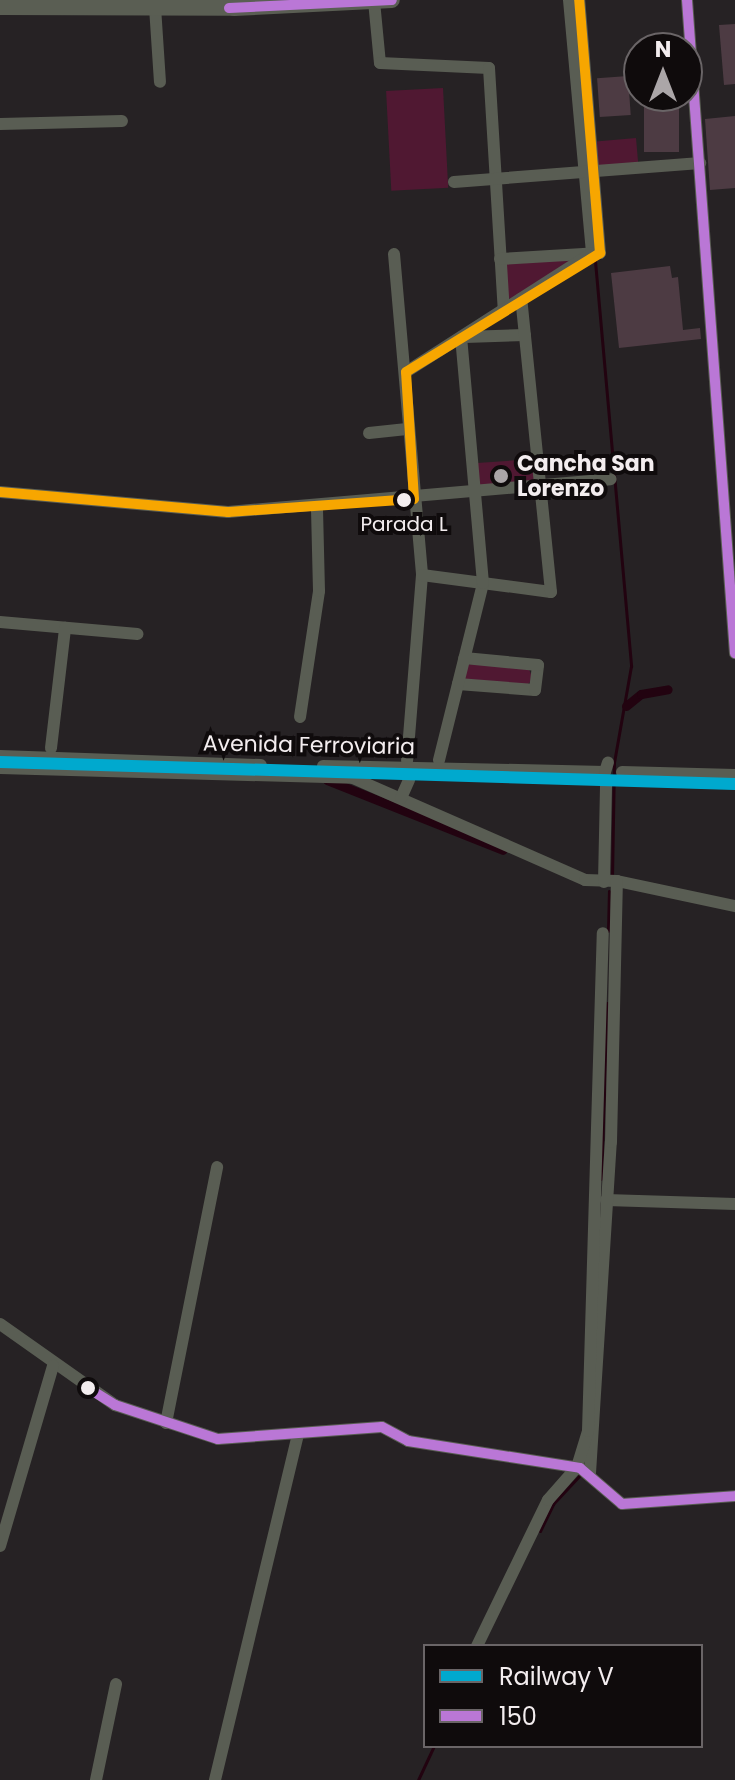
<!DOCTYPE html>
<style>
body{margin:0}
#map{position:relative;width:735px;height:1780px;overflow:hidden;background:#262224;font-family:Poppins,sans-serif}
div>[style]{position:absolute}
[style*='--x']{left:calc(var(--x)*1px);top:calc(var(--y)*1px);width:calc(var(--w)*1px);rotate:calc(var(--a)*1deg)}
.green>*{inset:0;background:#501832;transform-origin:0 0}
.stream>*{height:3px;margin:-1.5px;padding:0 1.5px;transform-origin:1.5px;border-radius:1.5px;background:#220310}
.canal>*{height:9px;margin:-4.5px;padding:0 4.5px;transform-origin:4.5px;border-radius:4.5px;background:#220310}
.building>*{inset:0;background:#4d3b43;transform-origin:0 0}
.minor>*{height:12px;margin:-6px;padding:0 6px;transform-origin:6px;border-radius:6px;background:#595d53}
.major>*{height:16px;margin:-8px;padding:0 8px;transform-origin:8px;border-radius:8px;background:#5a5e53}
.bus-1>*{height:10px;margin:-5px;padding:0 5px;transform-origin:5px;border-radius:5px;background:#ba77d6}
.bus-2>*{height:10px;margin:-5px;padding:0 5px;transform-origin:5px;border-radius:5px;background:#f7a600}
.rail-1>*{height:12px;margin:-6px;padding:0 6px;transform-origin:6px;border-radius:6px;background:#00a9ce}
.dots>*{width:22px;height:22px;translate:-50% -50%;box-sizing:border-box;border:4px solid #0f0b0c;border-radius:50%}
span{translate:-50% -50%;white-space:nowrap;text-align:center;line-height:1.15;-webkit-text-stroke:8px #0f0b0c;paint-order:stroke}
.bus-label{font-size:20px;color:#f3edef}
.poi-label{font-size:22px;color:#f3edef;font-weight:700}
.left{translate:0 -50%;text-align:left}
.street-label{font-size:22px;color:#f3edef}
.legend{position:absolute;left:423px;top:1644px;width:280px;height:104px;box-sizing:border-box;background:#0f0b0c;border:2px solid #6a6567;margin:0;padding:10px 14px;list-style:none;font-size:24px;color:#f3edef}
.legend li{display:flex;align-items:center;gap:16px;height:40px}
.legend b{width:40px;border:2px solid #6a6567}
.north{position:absolute;left:623px;top:32px;width:80px;height:80px;box-sizing:border-box;background:#0f0b0c;border:2px solid #6a6567;border-radius:50%;rotate:0deg;font-size:22px;font-weight:700;line-height:32px;text-align:center;color:#f3edef}
.north::after{content:'';display:block;margin:auto;width:28px;height:36px;background:#aba6a8;clip-path:polygon(50% 0,100% 100%,50% 72%,0 100%)}
</style>
<div id="map">
<div class="green">
<div style="left:443px;top:88px;width:100px;height:57px;rotate:87deg"></div>
<div style="left:636px;top:138px;width:25px;height:43px;rotate:85deg"></div>
<div style="clip-path:polygon(571px 260px,510px 299px,507px 296px,507px 264px)"></div>
<div style="left:534px;top:459px;width:26px;height:57px;rotate:86deg"></div>
<div style="clip-path:polygon(465px 664px,528px 667px,533px 679px,527px 685px,465px 680px)"></div>
</div>
<div class="stream">
<div style="--x:595;--y:261;--w:407;--a:84.9"></div>
<div style="--x:631;--y:666;--w:97;--a:100"></div>
<div style="--x:614;--y:762;--w:113;--a:91"></div>
<div style="--x:608;--y:931;--w:40;--a:-88.6"></div>
<div style="--x:601;--y:1179;--w:176;--a:-88"></div>
<div style="--x:540;--y:1531;--w:30;--a:-64"></div>
<div style="--x:553;--y:1504;--w:42;--a:-46.9"></div>
<div style="--x:418;--y:1780;--w:38;--a:-65"></div>
</div>
<div class="canal">
<div style="--x:626;--y:706;--w:19;--a:-39"></div>
<div style="--x:641;--y:694;--w:27;--a:-10"></div>
<div style="--x:327;--y:780;--w:189;--a:21.7"></div>
</div>
<div class="building">
<div style="clip-path:polygon(735px 24px,735px 84px,724px 85px,719px 25px)"></div>
<div style="left:628px;top:76px;width:39px;height:31px;rotate:86deg"></div>
<div style="left:644px;top:96px;width:35px;height:56px"></div>
<div style="clip-path:polygon(735px 116px,735px 188px,710px 190px,705px 119px)"></div>
<div style="clip-path:polygon(670px 266px,672px 278px,678px 277px,683px 330px,700px 328px,701px 339px,619px 348px,611px 273px)"></div>
</div>
<div class="minor">
<div style="--x:569;--y:0;--w:255;--a:84.8"></div>
<div style="--x:687;--y:0;--w:655;--a:85.8"></div>
<div style="--x:374;--y:1;--w:62;--a:84.5"></div>
<div style="--x:380;--y:63;--w:109;--a:2.6"></div>
<div style="--x:489;--y:68;--w:242;--a:86.5"></div>
<div style="--x:155;--y:7;--w:75;--a:86.2"></div>
<div style="--x:0;--y:124;--w:122;--a:-1.4"></div>
<div style="--x:454;--y:182;--w:247;--a:-4.4"></div>
<div style="--x:394;--y:254;--w:322;--a:85"></div>
<div style="--x:422;--y:575;--w:186;--a:94.6"></div>
<div style="--x:500;--y:259;--w:100;--a:-3.4"></div>
<div style="--x:600;--y:253;--w:254;--a:-94.7"></div>
<div style="--x:465;--y:337;--w:60;--a:-1.9"></div>
<div style="--x:406;--y:372;--w:217;--a:-32.6"></div>
<div style="--x:369;--y:433;--w:38;--a:-6"></div>
<div style="--x:0;--y:492;--w:229;--a:5"></div>
<div style="--x:228;--y:512;--w:384;--a:-4.9"></div>
<div style="--x:422;--y:575;--w:130;--a:7.5"></div>
<div style="--x:551;--y:592;--w:295;--a:-95.8"></div>
<div style="--x:0;--y:622;--w:138;--a:5"></div>
<div style="--x:458;--y:684;--w:77;--a:4.5"></div>
<div style="--x:535;--y:690;--w:25;--a:-83"></div>
<div style="--x:538;--y:665;--w:74;--a:-174.6"></div>
<div style="--x:300;--y:717;--w:127;--a:-81.4"></div>
<div style="--x:319;--y:591;--w:84;--a:-91.4"></div>
<div style="--x:51;--y:748;--w:121;--a:-83.3"></div>
<div style="--x:0;--y:756;--w:261;--a:2"></div>
<div style="--x:439;--y:760;--w:182;--a:-76"></div>
<div style="--x:483;--y:583;--w:247;--a:-95.1"></div>
<div style="--x:323;--y:766;--w:282;--a:1.2"></div>
<div style="--x:605;--y:772;--w:10;--a:-73"></div>
<div style="--x:0;--y:768;--w:353;--a:1.6"></div>
<div style="--x:353;--y:778;--w:253;--a:23.7"></div>
<div style="--x:585;--y:880;--w:32;--a:2"></div>
<div style="--x:617;--y:881;--w:121;--a:12"></div>
<div style="--x:622;--y:772;--w:113;--a:1.5"></div>
<div style="--x:401;--y:798;--w:20;--a:-66"></div>
<div style="--x:604;--y:882;--w:97;--a:-88.8"></div>
<div style="--x:606;--y:1200;--w:129;--a:1.8"></div>
<div style="--x:0;--y:1324;--w:141;--a:35.2"></div>
<div style="--x:115;--y:1405;--w:108;--a:18.3"></div>
<div style="--x:218;--y:1439;--w:164;--a:-4.2"></div>
<div style="--x:382;--y:1427;--w:30;--a:28"></div>
<div style="--x:408;--y:1441;--w:174;--a:8.9"></div>
<div style="--x:580;--y:1468;--w:55;--a:40.6"></div>
<div style="--x:622;--y:1504;--w:113;--a:-4"></div>
<div style="--x:166;--y:1423;--w:261;--a:-78.7"></div>
<div style="--x:590;--y:1473;--w:332;--a:-86.4"></div>
<div style="--x:611;--y:1142;--w:261;--a:-88.7"></div>
<div style="--x:0;--y:1546;--w:188;--a:-73.6"></div>
<div style="--x:477;--y:1646;--w:162;--a:-64.1"></div>
<div style="--x:548;--y:1500;--w:44;--a:-48.7"></div>
<div style="--x:577;--y:1467;--w:38;--a:-73"></div>
<div style="--x:588;--y:1431;--w:498;--a:-88.3"></div>
<div style="--x:96;--y:1780;--w:98;--a:-78.2"></div>
<div style="--x:215;--y:1780;--w:356;--a:-76.5"></div>
</div>
<div class="major">
<div style="--x:0;--y:7;--w:234;--a:0.2"></div>
<div style="--x:234;--y:8;--w:158;--a:-2.9"></div>
</div>
<div class="bus-1">
<div style="--x:687;--y:0;--w:655;--a:85.8"></div>
<div style="--x:229;--y:8;--w:163;--a:-2.8"></div>
<div style="--x:88;--y:1388;--w:32;--a:32"></div>
<div style="--x:115;--y:1405;--w:108;--a:18.3"></div>
<div style="--x:218;--y:1439;--w:164;--a:-4.2"></div>
<div style="--x:382;--y:1427;--w:30;--a:28"></div>
<div style="--x:408;--y:1441;--w:174;--a:8.9"></div>
<div style="--x:580;--y:1468;--w:55;--a:40.6"></div>
<div style="--x:622;--y:1504;--w:113;--a:-4"></div>
</div>
<div class="bus-2">
<div style="--x:0;--y:492;--w:229;--a:5"></div>
<div style="--x:228;--y:512;--w:186;--a:-4"></div>
<div style="--x:414;--y:499;--w:127;--a:-93.6"></div>
<div style="--x:406;--y:372;--w:228;--a:-31.5"></div>
<div style="--x:600;--y:253;--w:254;--a:-94.7"></div>
</div>
<div class="rail-1">
<div style="--x:0;--y:762;--w:735;--a:1.71"></div>
</div>
<div class="dots">
<div style="left:501px;top:476px;background:#aba6a8"></div>
<div style="left:404px;top:500px;background:#f3edef"></div>
<div style="left:88px;top:1388px;background:#f3edef"></div>
</div>
<div class="bus-label">
<span style="left:404px;top:524px">Parada L</span>
</div>
<div class="poi-label">
<span class="left" style="left:517px;top:476px">Cancha San<br>Lorenzo</span>
</div>
<div class="street-label">
<span style="left:309px;top:745px;rotate:1deg">Avenida Ferroviaria</span>
</div>
<ul class="legend">
<li><b style="height:10px;background:#00a9ce"></b>Railway V</li>
<li><b style="height:10px;background:#ba77d6"></b>150</li>
</ul>
<div class="north">N</div>
</div>
